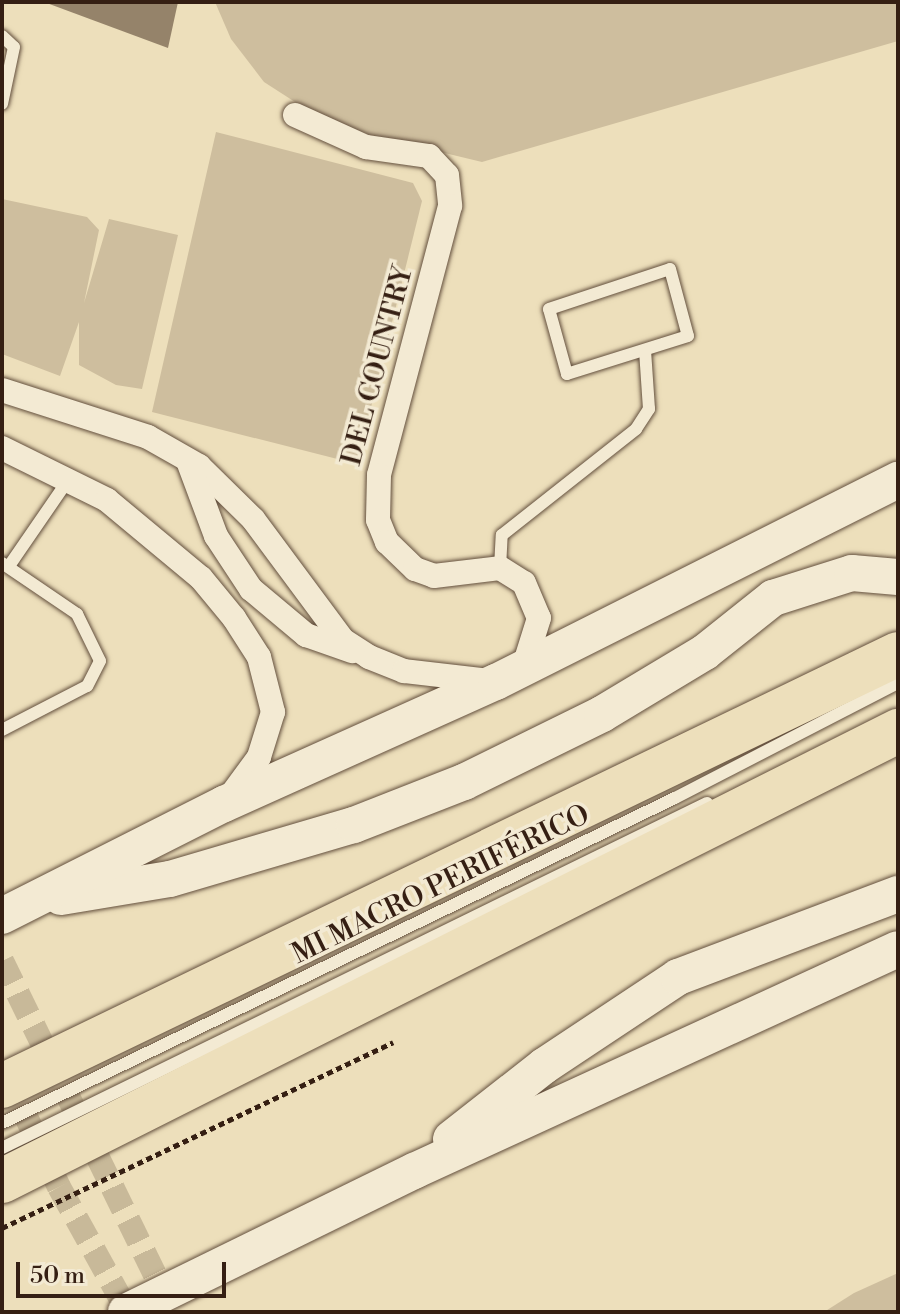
<!DOCTYPE html>
<meta charset="utf-8">
<style>
body{margin:0}
#map{position:relative;width:900px;height:1314px;overflow:hidden;background:#eddfbb;font-family:"Libre Bodoni",serif}
div>[style]{position:absolute}
[style*='--x']{left:calc(var(--x)*1px);top:calc(var(--y)*1px);width:calc(var(--w)*1px);rotate:calc(var(--a)*1deg)}
.green>*{inset:0;background:#cebe9e}
.building>*{inset:0;background:#95836a}
.minor-tunnel>*{height:24px;margin-top:-12px;transform-origin:0;background:repeating-linear-gradient(90deg,#c8b999 0 24px,transparent 0 36px)}
.path>*{height:5px;margin-top:-2.5px;transform-origin:0;background:repeating-linear-gradient(90deg,#351f13 0 6px,transparent 0 10px)}
.roads{filter:drop-shadow(0 0 2px #634f3d) drop-shadow(0 0 2px #634f3d)}
.service>*{height:12px;margin:-6px;padding:0 6px;transform-origin:6px;border-radius:6px;background:#f3ead3}
.minor>*{height:24px;margin:-12px;padding:0 12px;transform-origin:12px;border-radius:12px;background:#f3ead3}
.secondary>*{height:36px;margin:-18px;padding:0 18px;transform-origin:18px;border-radius:18px;background:#f3ead3}
.motorway>*{height:44px;margin:-22px;padding:0 22px;transform-origin:22px;border-radius:22px;background:#eddfbb}
span{translate:-50% -50%;white-space:nowrap;text-align:center;line-height:1.15;-webkit-text-stroke:7px #f3ead3;paint-order:stroke}
.street-label{font-size:28px;color:#351f13}
.frame{position:absolute;inset:0;border:4px solid #351f13;pointer-events:none}
.scale{position:absolute;left:16px;top:1262px;width:210px;height:36px;box-sizing:border-box;border:4px solid #351f13;border-top:0;padding-left:10px;font-size:24px;line-height:28px;white-space:nowrap;color:#351f13;-webkit-text-stroke:6px #f3ead3;paint-order:stroke}
</style>
<div id="map">
<div class="green">
<div style="clip-path:polygon(215px 2px,898px 2px,898px 41px,482px 162px,370px 135px,309px 111px,264px 82px,231px 39px)"></div>
<div style="clip-path:polygon(216px 132px,413px 183px,422px 201px,357px 464px,152px 412px)"></div>
<div style="clip-path:polygon(2px 199px,87px 217px,99px 230px,84px 303px,109px 219px,178px 235px,142px 389px,116px 385px,79px 365px,79px 322px,60px 376px,2px 354px)"></div>
<div style="clip-path:polygon(898px 1273px,898px 1312px,824px 1312px,854px 1293px)"></div>
</div>
<div class="building">
<div style="clip-path:polygon(44px 2px,178px 2px,168px 48px)"></div>
</div>
<div class="minor-tunnel">
<div style="--x:2;--y:961;--w:390;--a:64"></div>
<div style="--x:6;--y:1074;--w:125;--a:64.9"></div>
<div style="--x:59;--y:1187;--w:143;--a:61.1"></div>
</div>
<div class="path">
<div style="--x:2;--y:1228;--w:433;--a:-25.4"></div>
</div>
<div class="roads">
<div class="service">
<div style="--x:2;--y:36;--w:16;--a:43"></div>
<div style="--x:14;--y:47;--w:58;--a:101.9"></div>
<div style="--x:670;--y:269;--w:69;--a:75"></div>
<div style="--x:688;--y:336;--w:127;--a:162.6"></div>
<div style="--x:567;--y:374;--w:67;--a:-105.5"></div>
<div style="--x:549;--y:309;--w:127;--a:-18.3"></div>
<div style="--x:2;--y:563;--w:91;--a:34.2"></div>
<div style="--x:77;--y:614;--w:52;--a:63.9"></div>
<div style="--x:100;--y:661;--w:28;--a:117"></div>
<div style="--x:87;--y:686;--w:96;--a:152.6"></div>
<div style="--x:9;--y:566;--w:104;--a:-55.5"></div>
<div style="--x:500;--y:568;--w:33;--a:-87"></div>
<div style="--x:502;--y:535;--w:171;--a:-38.3"></div>
<div style="--x:636;--y:429;--w:24;--a:-57"></div>
<div style="--x:649;--y:409;--w:59;--a:-93.9"></div>
<div style="--x:2;--y:1123;--w:747;--a:-25.78"></div>
<div style="--x:675;--y:798;--w:251;--a:-27.3"></div>
<div style="--x:2;--y:1148;--w:785;--a:-26.08"></div>
</div>
<div class="minor">
<div style="--x:295;--y:115;--w:78;--a:24.3"></div>
<div style="--x:366;--y:147;--w:64;--a:8.1"></div>
<div style="--x:429;--y:156;--w:26;--a:47"></div>
<div style="--x:447;--y:175;--w:31;--a:84"></div>
<div style="--x:450;--y:206;--w:278;--a:104.8"></div>
<div style="--x:379;--y:475;--w:45;--a:91.3"></div>
<div style="--x:378;--y:520;--w:24;--a:68"></div>
<div style="--x:387;--y:542;--w:39;--a:44"></div>
<div style="--x:415;--y:569;--w:20;--a:20"></div>
<div style="--x:434;--y:576;--w:66;--a:-6.9"></div>
<div style="--x:500;--y:568;--w:28;--a:32"></div>
<div style="--x:524;--y:583;--w:38;--a:67"></div>
<div style="--x:539;--y:618;--w:53;--a:107.4"></div>
<div style="--x:2;--y:390;--w:153;--a:17.8"></div>
<div style="--x:148;--y:437;--w:59;--a:29.6"></div>
<div style="--x:199;--y:466;--w:76;--a:44.5"></div>
<div style="--x:253;--y:519;--w:151;--a:53.4"></div>
<div style="--x:343;--y:640;--w:31;--a:33"></div>
<div style="--x:369;--y:657;--w:38;--a:22"></div>
<div style="--x:404;--y:671;--w:87;--a:6.6"></div>
<div style="--x:2;--y:448;--w:117;--a:26.3"></div>
<div style="--x:107;--y:500;--w:122;--a:39.7"></div>
<div style="--x:201;--y:578;--w:52;--a:50.5"></div>
<div style="--x:234;--y:618;--w:46;--a:57.3"></div>
<div style="--x:259;--y:657;--w:57;--a:75.7"></div>
<div style="--x:273;--y:712;--w:47;--a:107.3"></div>
<div style="--x:259;--y:757;--w:51;--a:126.2"></div>
<div style="--x:188;--y:461;--w:80;--a:69.5"></div>
<div style="--x:216;--y:536;--w:64;--a:56.6"></div>
<div style="--x:251;--y:589;--w:72;--a:39.9"></div>
<div style="--x:306;--y:635;--w:49;--a:19.2"></div>
</div>
<div class="secondary">
<div style="--x:61;--y:897;--w:110;--a:-9.4"></div>
<div style="--x:170;--y:879;--w:192;--a:-16.4"></div>
<div style="--x:354;--y:825;--w:118;--a:-21.4"></div>
<div style="--x:464;--y:782;--w:154;--a:-26.2"></div>
<div style="--x:602;--y:714;--w:120;--a:-31"></div>
<div style="--x:705;--y:652;--w:87;--a:-38.5"></div>
<div style="--x:773;--y:598;--w:83;--a:-17.6"></div>
<div style="--x:852;--y:573;--w:46;--a:5"></div>
<div style="--x:2;--y:916;--w:249;--a:-26.8"></div>
<div style="--x:224;--y:804;--w:298;--a:-24.2"></div>
<div style="--x:496;--y:682;--w:450;--a:-26.7"></div>
<div style="--x:451;--y:1139;--w:118;--a:-38.1"></div>
<div style="--x:544;--y:1066;--w:161;--a:-33.6"></div>
<div style="--x:678;--y:977;--w:235;--a:-20.7"></div>
<div style="--x:126;--y:1312;--w:321;--a:-26.1"></div>
<div style="--x:414;--y:1171;--w:532;--a:-24.64"></div>
</div>
<div class="motorway">
<div style="--x:2;--y:1086;--w:995;--a:-25.74"></div>
<div style="--x:2;--y:1181;--w:1003;--a:-26.67"></div>
</div>
</div>
<div class="street-label">
<span style="left:378px;top:366px;rotate:-75deg">DEL COUNTRY</span>
<span style="left:441px;top:885px;rotate:-26deg">MI MACRO PERIFÉRICO</span>
</div>
<div class="frame"></div>
<div class="scale">50 m</div>
</div>
